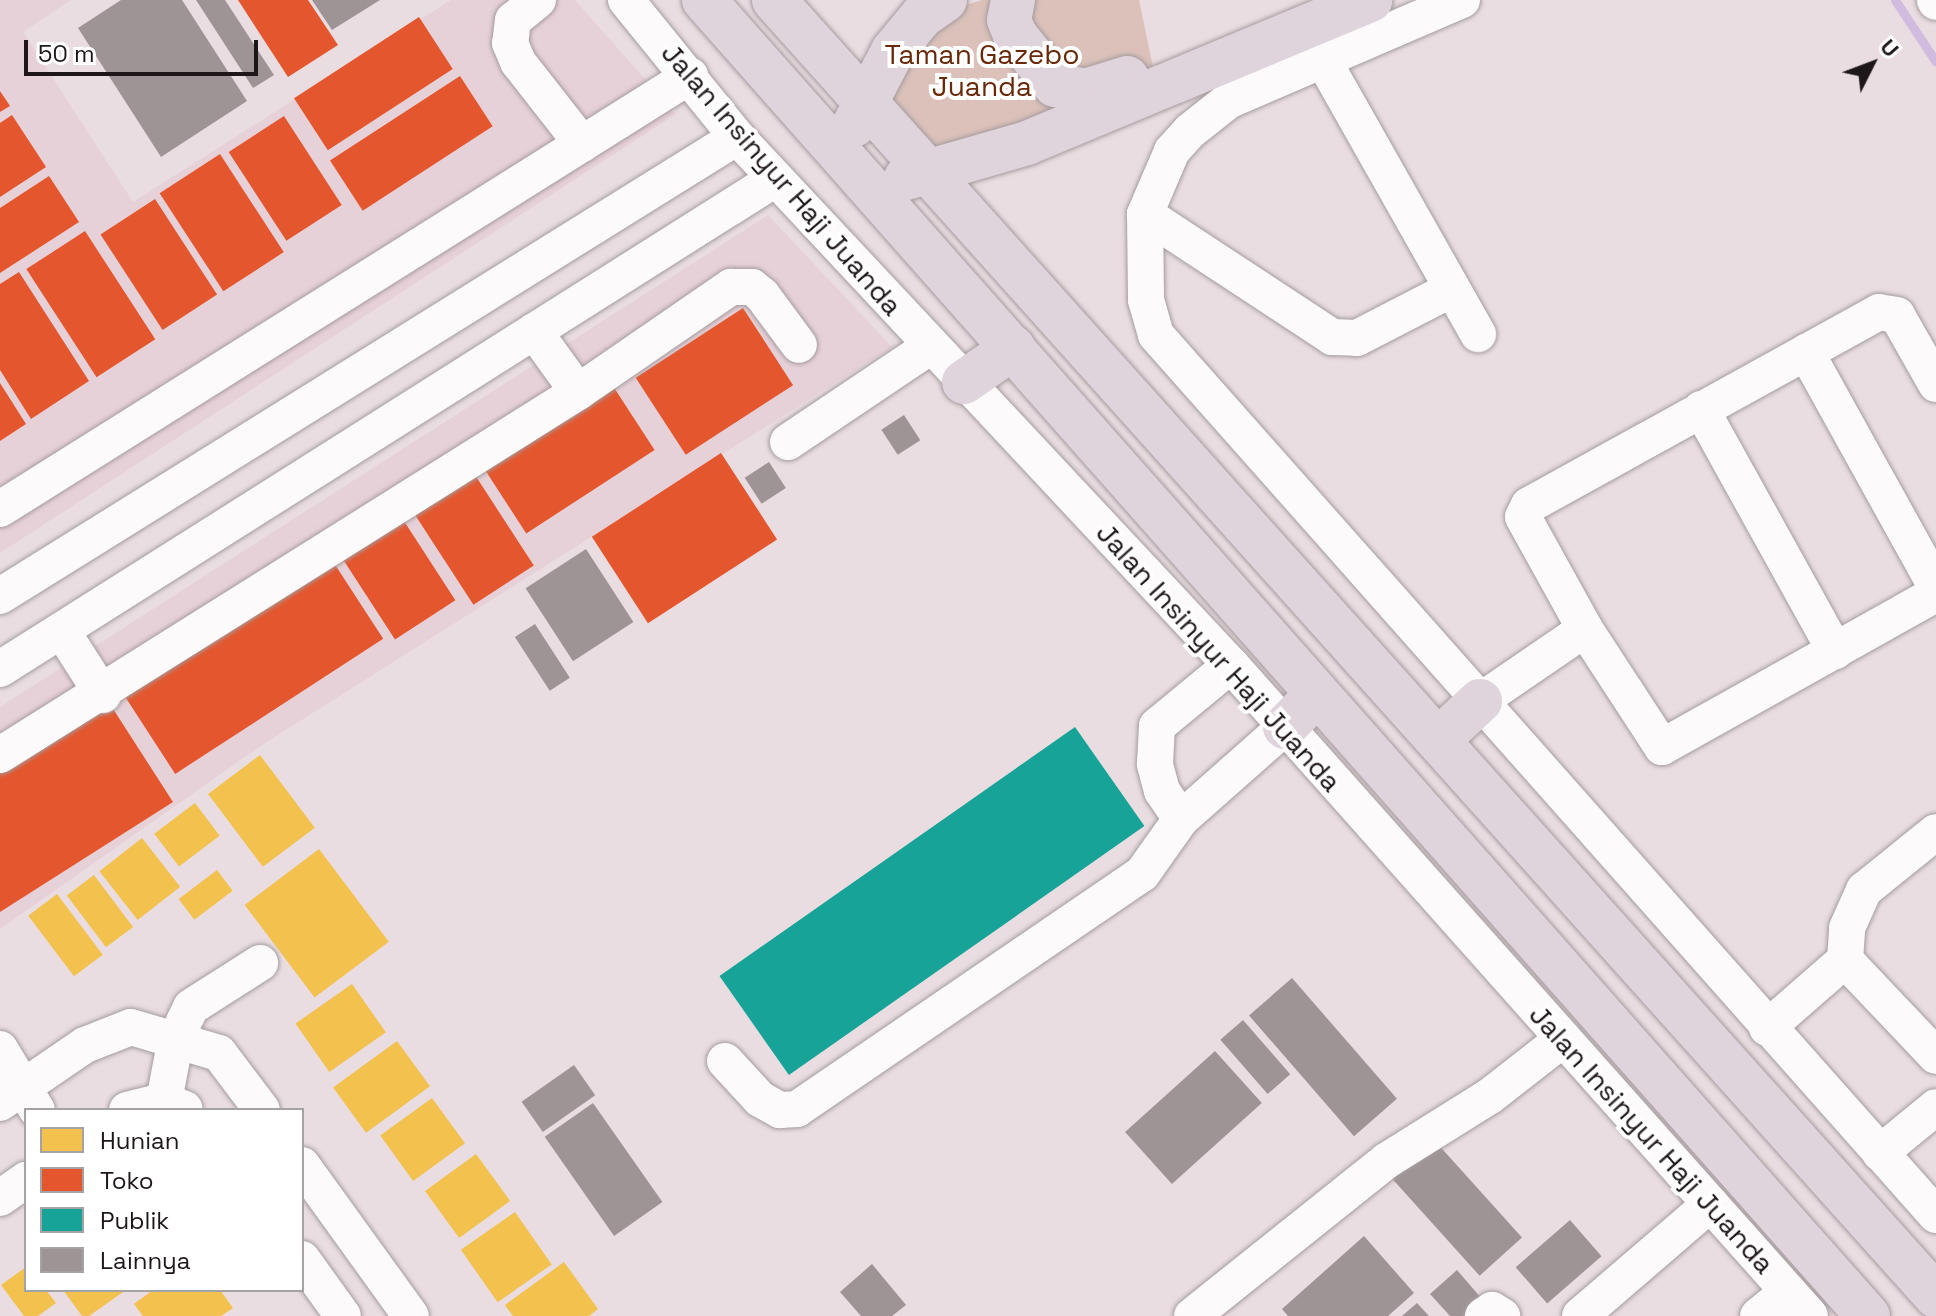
<!DOCTYPE html>
<style>
body{margin:0}
#map{position:relative;width:1936px;height:1316px;overflow:hidden;background:#e9dde1;font-family:"Space Grotesk",sans-serif}
div>[style]{position:absolute}
[style*='--x']{left:calc(var(--x)*1px);top:calc(var(--y)*1px);width:calc(var(--w)*1px);rotate:calc(var(--a)*1deg)}
.built>*{inset:0;background:#e7d1d8}
.green>*{inset:0;background:#dbc1ba}
.homes>*{inset:0;background:#f2c14e;transform-origin:0 0}
.shops>*{inset:0;background:#e4572e;transform-origin:0 0}
.public>*{inset:0;background:#17a398;transform-origin:0 0}
.stream>*{height:9px;margin:-4.5px;padding:0 4.5px;transform-origin:4.5px;border-radius:4.5px;background:#d1bbde}
.building>*{inset:0;background:#9e9496;transform-origin:0 0}
.roads{filter:drop-shadow(0 0 2px #a59c9e) drop-shadow(0 0 2px #a59c9e)}
.minor>*{height:36px;margin:-18px;padding:0 18px;transform-origin:18px;border-radius:18px;background:#fcfafa}
.highway>*{height:44px;margin:-22px;padding:0 22px;transform-origin:22px;border-radius:22px;background:#dfd3dc}
span{translate:-50% -50%;white-space:nowrap;text-align:center;line-height:1.15;-webkit-text-stroke:8px #fff;paint-order:stroke}
.park-label{font-size:28px;color:#692909}
.street-label{font-size:28px;color:#1e1719}
.legend{position:absolute;left:24px;top:1108px;width:280px;height:184px;box-sizing:border-box;background:#fff;border:2px solid #a5a2a3;margin:0;padding:10px 14px;list-style:none;font-size:24px;color:#1e1719}
.legend li{display:flex;align-items:center;gap:16px;height:40px}
.legend b{width:40px;border:2px solid #a5a2a3}
.north{position:absolute;left:1832px;top:24px;width:80px;height:80px;-webkit-text-stroke:6px #fff;paint-order:stroke;rotate:48deg;font-size:22px;font-weight:700;line-height:32px;text-align:center;color:#1e1719}
.north::after{content:'';display:block;margin:auto;width:28px;height:36px;background:#1e1719;clip-path:polygon(50% 0,100% 100%,50% 72%,0 100%)}
.scale{position:absolute;left:24px;top:40px;width:234px;height:36px;box-sizing:border-box;border:4px solid #1e1719;border-top:0;padding-left:10px;font-size:24px;line-height:28px;white-space:nowrap;color:#1e1719;-webkit-text-stroke:6px #fff;paint-order:stroke}
</style>
<div id="map">
<div class="built">
<div style="clip-path:polygon(0 0,71px 0,23px 32px,133px 202px,451px 0,575px 0,676px 114px,0 553px)"></div>
<div style="clip-path:polygon(768px 215px,892px 347px,262px 745px,0 929px,0 707px)"></div>
</div>
<div class="green">
<div style="clip-path:polygon(982px 0,1139px 0,1153px 67px,997px 138px,924px 152px,878px 101px,949px 10px)"></div>
</div>
<div class="homes">
<div style="left:260px;top:755px;width:91px;height:65px;rotate:53deg"></div>
<div style="left:195px;top:803px;width:41px;height:51px;rotate:53deg"></div>
<div style="left:142px;top:838px;width:62px;height:54px;rotate:52deg"></div>
<div style="left:319px;top:849px;width:116px;height:93px;rotate:53deg"></div>
<div style="left:217px;top:870px;width:26px;height:48px;rotate:53deg"></div>
<div style="left:94px;top:875px;width:65px;height:34px;rotate:53deg"></div>
<div style="left:57px;top:894px;width:76px;height:36px;rotate:53deg"></div>
<div style="left:352px;top:984px;width:59px;height:69px;rotate:55deg"></div>
<div style="left:397px;top:1041px;width:56px;height:79px;rotate:54deg"></div>
<div style="left:432px;top:1098px;width:56px;height:64px;rotate:54deg"></div>
<div style="left:476px;top:1154px;width:58px;height:63px;rotate:54deg"></div>
<div style="left:515px;top:1212px;width:64px;height:66px;rotate:55deg"></div>
<div style="clip-path:polygon(564px 1262px,598px 1309px,589px 1316px,513px 1316px,505px 1305px)"></div>
<div style="clip-path:polygon(26px 1267px,26px 1290px,46px 1290px,56px 1303px,38px 1316px,24px 1316px,1px 1285px)"></div>
<div style="clip-path:polygon(63px 1290px,126px 1290px,89px 1316px,82px 1316px)"></div>
<div style="clip-path:polygon(153px 1290px,220px 1290px,233px 1308px,221px 1316px,143px 1316px,134px 1304px)"></div>
</div>
<div class="shops">
<div style="clip-path:polygon(238px 0,308px 0,338px 45px,288px 77px)"></div>
<div style="left:419px;top:17px;width:62px;height:149px;rotate:57deg"></div>
<div style="left:460px;top:76px;width:60px;height:155px;rotate:57deg"></div>
<div style="clip-path:polygon(0 91px,10px 106px,0 112px)"></div>
<div style="clip-path:polygon(12px 115px,46px 167px,0 197px,0 123px)"></div>
<div style="left:284px;top:116px;width:106px;height:66px;rotate:57deg"></div>
<div style="left:220px;top:154px;width:117px;height:72px;rotate:57deg"></div>
<div style="clip-path:polygon(49px 176px,79px 222px,0 273px,0 208px)"></div>
<div style="left:155px;top:199px;width:114px;height:65px;rotate:57deg"></div>
<div style="left:85px;top:231px;width:129px;height:70px;rotate:57deg"></div>
<div style="clip-path:polygon(19px 272px,89px 381px,31px 419px,0 370px,0 284px)"></div>
<div style="left:743px;top:308px;width:92px;height:128px;rotate:57deg"></div>
<div style="clip-path:polygon(0 383px,26px 424px,0 441px)"></div>
<div style="left:611px;top:383px;width:80px;height:153px;rotate:57deg"></div>
<div style="left:721px;top:453px;width:103px;height:154px;rotate:57deg"></div>
<div style="left:475px;top:475px;width:108px;height:72px;rotate:57deg"></div>
<div style="left:402px;top:518px;width:98px;height:72px;rotate:57deg"></div>
<div style="left:332px;top:560px;width:94px;height:248px;rotate:57deg"></div>
<div style="clip-path:polygon(108px 701px,173px 802px,0 912px,0 770px)"></div>
</div>
<div class="public">
<div style="left:1075px;top:727px;width:121px;height:434px;rotate:55deg"></div>
</div>
<div class="stream">
<div style="--x:1895;--y:0;--w:74;--a:56.5"></div>
</div>
<div class="building">
<div style="clip-path:polygon(121px 0,182px 0,247px 101px,161px 157px,78px 28px)"></div>
<div style="clip-path:polygon(196px 0,225px 0,274px 75px,253px 88px)"></div>
<div style="clip-path:polygon(312px 0,380px 0,332px 30px)"></div>
<div style="left:904px;top:415px;width:30px;height:27px;rotate:57deg"></div>
<div style="left:769px;top:462px;width:31px;height:29px;rotate:57deg"></div>
<div style="left:586px;top:549px;width:87px;height:72px;rotate:57deg"></div>
<div style="left:535px;top:624px;width:64px;height:24px;rotate:57deg"></div>
<div style="left:1292px;top:978px;width:160px;height:57px;rotate:49deg"></div>
<div style="left:1243px;top:1020px;width:72px;height:30px;rotate:49deg"></div>
<div style="left:1215px;top:1051px;width:70px;height:121px;rotate:48deg"></div>
<div style="left:574px;top:1065px;width:37px;height:64px;rotate:55deg"></div>
<div style="left:593px;top:1103px;width:121px;height:59px;rotate:55deg"></div>
<div style="left:1435px;top:1141px;width:130px;height:57px;rotate:48deg"></div>
<div style="left:1570px;top:1220px;width:48px;height:72px;rotate:49deg"></div>
<div style="clip-path:polygon(1364px 1236px,1414px 1293px,1388px 1316px,1288px 1316px,1282px 1309px)"></div>
<div style="clip-path:polygon(872px 1264px,906px 1305px,892px 1316px,861px 1316px,840px 1292px)"></div>
<div style="clip-path:polygon(1457px 1270px,1482px 1299px,1463px 1316px,1450px 1316px,1430px 1294px)"></div>
<div style="clip-path:polygon(1417px 1303px,1429px 1316px,1402px 1316px)"></div>
</div>
<div class="roads">
<div class="minor">
<div style="--x:538;--y:0;--w:32;--a:141"></div>
<div style="--x:513;--y:20;--w:23;--a:97"></div>
<div style="--x:510;--y:43;--w:21;--a:67"></div>
<div style="--x:518;--y:62;--w:104;--a:52"></div>
<div style="--x:626;--y:0;--w:176;--a:51"></div>
<div style="--x:737;--y:137;--w:723;--a:46.91"></div>
<div style="--x:1231;--y:665;--w:871;--a:48.35"></div>
<div style="--x:1462;--y:0;--w:255;--a:156.7"></div>
<div style="--x:1228;--y:101;--w:48;--a:141.7"></div>
<div style="--x:1190;--y:131;--w:27;--a:132"></div>
<div style="--x:1172;--y:151;--w:69;--a:113.2"></div>
<div style="--x:1145;--y:214;--w:86;--a:89.3"></div>
<div style="--x:1146;--y:300;--w:36;--a:74"></div>
<div style="--x:1156;--y:335;--w:1176;--a:48.45"></div>
<div style="--x:1935;--y:0;--w:2;--a:63"></div>
<div style="--x:1323;--y:60;--w:315;--a:60.5"></div>
<div style="--x:1145;--y:214;--w:224;--a:33.3"></div>
<div style="--x:1332;--y:337;--w:25;--a:2"></div>
<div style="--x:1357;--y:338;--w:107;--a:-27.3"></div>
<div style="--x:534;--y:331;--w:75;--a:54.2"></div>
<div style="--x:1806;--y:352;--w:269;--a:61"></div>
<div style="--x:1936;--y:384;--w:79;--a:-119.5"></div>
<div style="--x:1897;--y:315;--w:18;--a:-171"></div>
<div style="--x:1879;--y:312;--w:400;--a:151.1"></div>
<div style="--x:1529;--y:505;--w:13;--a:117"></div>
<div style="--x:1523;--y:517;--w:128;--a:61"></div>
<div style="--x:1585;--y:629;--w:141;--a:56.9"></div>
<div style="--x:1662;--y:747;--w:314;--a:-29.2"></div>
<div style="--x:1701;--y:409;--w:277;--a:61"></div>
<div style="--x:788;--y:442;--w:172;--a:-33.9"></div>
<div style="--x:0;--y:509;--w:815;--a:-32.11"></div>
<div style="--x:0;--y:596;--w:868;--a:-31.91"></div>
<div style="--x:62;--y:631;--w:76;--a:57.4"></div>
<div style="--x:0;--y:669;--w:917;--a:-32.3"></div>
<div style="--x:1480;--y:701;--w:127;--a:-34.4"></div>
<div style="--x:0;--y:755;--w:683;--a:-32.13"></div>
<div style="--x:578;--y:392;--w:186;--a:-34.5"></div>
<div style="--x:731;--y:287;--w:21;--a:0"></div>
<div style="--x:752;--y:287;--w:13;--a:39"></div>
<div style="--x:762;--y:295;--w:62;--a:53.5"></div>
<div style="--x:1181;--y:819;--w:139;--a:-41.5"></div>
<div style="--x:1845;--y:960;--w:132;--a:46.5"></div>
<div style="--x:1767;--y:1028;--w:103;--a:-41.1"></div>
<div style="--x:1845;--y:960;--w:32;--a:-86"></div>
<div style="--x:1847;--y:928;--w:42;--a:-65.9"></div>
<div style="--x:1864;--y:890;--w:92;--a:-38.9"></div>
<div style="--x:0;--y:1049;--w:71;--a:58.8"></div>
<div style="--x:725;--y:1061;--w:52;--a:47.4"></div>
<div style="--x:760;--y:1099;--w:23;--a:29"></div>
<div style="--x:780;--y:1110;--w:17;--a:-3"></div>
<div style="--x:797;--y:1109;--w:417;--a:-34.3"></div>
<div style="--x:1142;--y:874;--w:67;--a:-54.7"></div>
<div style="--x:1181;--y:819;--w:34;--a:-124"></div>
<div style="--x:1162;--y:791;--w:28;--a:-105"></div>
<div style="--x:1155;--y:764;--w:38;--a:-87"></div>
<div style="--x:1157;--y:726;--w:96;--a:-39.5"></div>
<div style="--x:164;--y:1101;--w:64;--a:-79.2"></div>
<div style="--x:176;--y:1038;--w:34;--a:-64"></div>
<div style="--x:191;--y:1007;--w:82;--a:-32.5"></div>
<div style="--x:0;--y:1103;--w:103;--a:-34.3"></div>
<div style="--x:85;--y:1045;--w:49;--a:-21.4"></div>
<div style="--x:131;--y:1027;--w:92;--a:16.5"></div>
<div style="--x:219;--y:1053;--w:71;--a:53"></div>
<div style="--x:127;--y:1110;--w:38;--a:-14"></div>
<div style="--x:164;--y:1101;--w:22;--a:21"></div>
<div style="--x:1880;--y:1153;--w:72;--a:-39.4"></div>
<div style="--x:302;--y:1165;--w:186;--a:54.2"></div>
<div style="--x:0;--y:1198;--w:32;--a:-35"></div>
<div style="--x:302;--y:1259;--w:70;--a:54.3"></div>
<div style="--x:1192;--y:1316;--w:248;--a:-38.6"></div>
<div style="--x:1386;--y:1161;--w:123;--a:-32"></div>
<div style="--x:1490;--y:1096;--w:93;--a:-38"></div>
<div style="--x:1483;--y:1316;--w:11;--a:-34"></div>
<div style="--x:1492;--y:1310;--w:12;--a:31"></div>
<div style="--x:1580;--y:1316;--w:172;--a:-40.7"></div>
<div style="--x:1758;--y:1316;--w:38;--a:-39"></div>
</div>
<div class="highway">
<div style="--x:704;--y:0;--w:1757;--a:48.51"></div>
<div style="--x:774;--y:0;--w:1741;--a:48.12"></div>
<div style="--x:1013;--y:0;--w:20;--a:101"></div>
<div style="--x:1009;--y:20;--w:16;--a:68"></div>
<div style="--x:1015;--y:35;--w:64;--a:51.3"></div>
<div style="--x:1055;--y:85;--w:31;--a:11"></div>
<div style="--x:1085;--y:91;--w:44;--a:-17.2"></div>
<div style="--x:854;--y:125;--w:84;--a:-62.2"></div>
<div style="--x:893;--y:51;--w:45;--a:-50.4"></div>
<div style="--x:922;--y:16;--w:28;--a:-35"></div>
<div style="--x:906;--y:178;--w:126;--a:-16.1"></div>
<div style="--x:1027;--y:143;--w:372;--a:-22.6"></div>
<div style="--x:964;--y:382;--w:60;--a:-34.8"></div>
<div style="--x:1285;--y:727;--w:46;--a:-45.9"></div>
<div style="--x:1439;--y:739;--w:56;--a:-42.8"></div>
</div>
</div>
<div class="park-label">
<span style="left:982px;top:70px">Taman Gazebo<br>Juanda</span>
</div>
<div class="street-label">
<span style="left:782px;top:179px;rotate:49deg">Jalan Insinyur Haji Juanda</span>
<span style="left:1219px;top:657px;rotate:48deg">Jalan Insinyur Haji Juanda</span>
<span style="left:1652px;top:1139px;rotate:48deg">Jalan Insinyur Haji Juanda</span>
</div>
<ul class="legend">
<li><b style="height:22px;background:#f2c14e"></b>Hunian</li>
<li><b style="height:22px;background:#e4572e"></b>Toko</li>
<li><b style="height:22px;background:#17a398"></b>Publik</li>
<li><b style="height:22px;background:#9e9496"></b>Lainnya</li>
</ul>
<div class="north">U</div>
<div class="scale">50 m</div>
</div>
